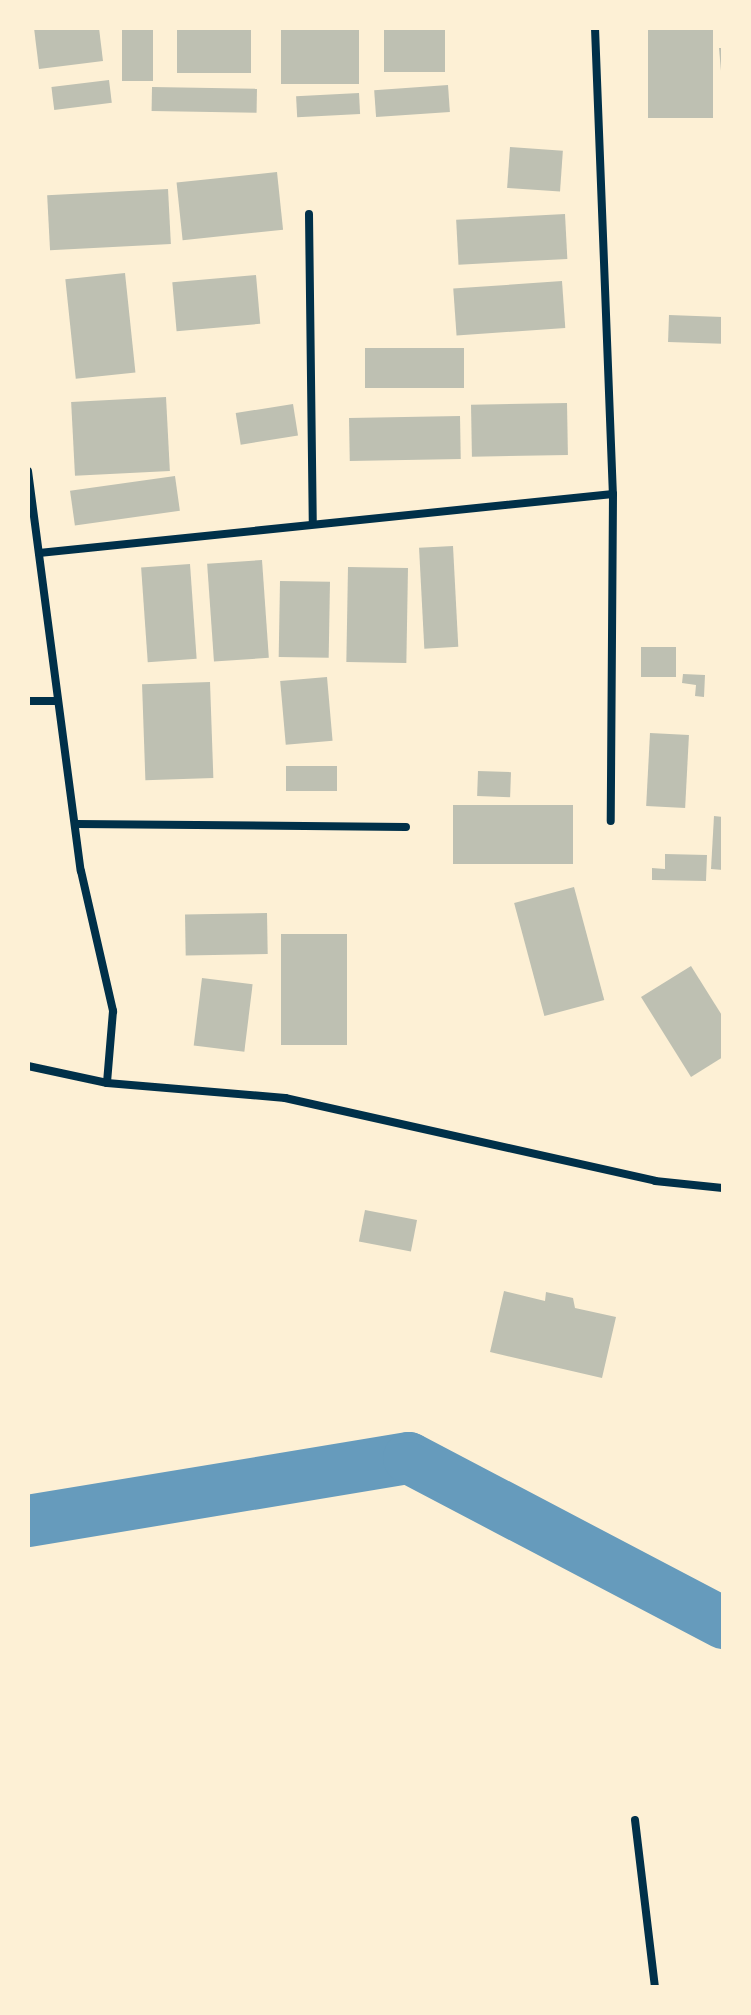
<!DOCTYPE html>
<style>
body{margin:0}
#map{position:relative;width:751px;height:2015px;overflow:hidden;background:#fdf0d5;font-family:"DM Sans",sans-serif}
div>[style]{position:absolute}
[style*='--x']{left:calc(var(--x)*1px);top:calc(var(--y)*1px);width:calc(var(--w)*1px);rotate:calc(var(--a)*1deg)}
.river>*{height:52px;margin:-26px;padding:0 26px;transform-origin:26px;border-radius:26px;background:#669bbc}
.building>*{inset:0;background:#bec0b2;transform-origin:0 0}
.minor>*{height:8px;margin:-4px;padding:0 4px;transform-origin:4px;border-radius:4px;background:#003049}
span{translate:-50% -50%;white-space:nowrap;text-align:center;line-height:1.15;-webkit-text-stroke:6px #fdf0d5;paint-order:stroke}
.frame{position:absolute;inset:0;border:30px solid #fdf0d5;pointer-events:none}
</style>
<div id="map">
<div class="river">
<div style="--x:28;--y:1521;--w:386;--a:-9.4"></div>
<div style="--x:409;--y:1458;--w:355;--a:27.7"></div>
</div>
<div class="building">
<div style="clip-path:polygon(34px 28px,99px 28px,103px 61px,39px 69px)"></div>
<div style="left:122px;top:28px;width:31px;height:53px"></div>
<div style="left:177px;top:28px;width:74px;height:45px"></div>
<div style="left:281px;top:28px;width:78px;height:56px"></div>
<div style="left:384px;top:28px;width:61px;height:44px"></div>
<div style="left:648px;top:28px;width:65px;height:90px"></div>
<div style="clip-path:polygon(719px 48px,723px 48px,723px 71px,721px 71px)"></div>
<div style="left:109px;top:80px;width:23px;height:58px;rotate:83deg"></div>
<div style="left:448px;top:85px;width:27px;height:74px;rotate:86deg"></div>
<div style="left:152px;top:87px;width:105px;height:24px;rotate:1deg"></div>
<div style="left:359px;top:93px;width:21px;height:63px;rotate:87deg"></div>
<div style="left:510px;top:147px;width:53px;height:41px;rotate:4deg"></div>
<div style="left:277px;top:172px;width:58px;height:101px;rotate:84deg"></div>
<div style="left:168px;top:189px;width:55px;height:121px;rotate:87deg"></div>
<div style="left:565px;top:214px;width:45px;height:109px;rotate:87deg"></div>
<div style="left:125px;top:273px;width:100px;height:60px;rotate:84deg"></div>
<div style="left:256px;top:275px;width:49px;height:84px;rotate:85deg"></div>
<div style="left:562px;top:281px;width:47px;height:109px;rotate:86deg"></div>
<div style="left:669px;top:315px;width:54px;height:27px;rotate:2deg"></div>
<div style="left:464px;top:348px;width:40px;height:99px;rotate:90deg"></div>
<div style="left:166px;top:397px;width:74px;height:95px;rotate:87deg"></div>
<div style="left:567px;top:403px;width:52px;height:96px;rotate:89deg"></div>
<div style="left:293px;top:404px;width:32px;height:58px;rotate:81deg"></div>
<div style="left:460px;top:416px;width:43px;height:111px;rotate:89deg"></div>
<div style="left:175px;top:476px;width:35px;height:106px;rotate:82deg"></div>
<div style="left:453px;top:546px;width:101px;height:34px;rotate:87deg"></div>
<div style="left:262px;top:560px;width:98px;height:55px;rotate:86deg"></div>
<div style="left:190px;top:564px;width:95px;height:49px;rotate:86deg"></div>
<div style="left:348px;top:567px;width:60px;height:95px;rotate:1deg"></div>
<div style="left:280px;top:581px;width:50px;height:76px;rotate:1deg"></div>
<div style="left:641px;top:647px;width:35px;height:30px"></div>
<div style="clip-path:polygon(683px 674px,705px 675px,704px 697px,695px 696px,696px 685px,682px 683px)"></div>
<div style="left:327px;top:677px;width:64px;height:47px;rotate:85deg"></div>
<div style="left:210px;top:682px;width:96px;height:68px;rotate:88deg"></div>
<div style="left:650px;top:733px;width:39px;height:73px;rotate:3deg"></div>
<div style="left:286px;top:766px;width:51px;height:25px"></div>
<div style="left:478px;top:771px;width:33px;height:25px;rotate:2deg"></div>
<div style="left:453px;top:805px;width:120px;height:59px"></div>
<div style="clip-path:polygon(714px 816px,723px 817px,723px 870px,711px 869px)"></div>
<div style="clip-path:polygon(665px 854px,707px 855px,706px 881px,652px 880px,652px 868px,665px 869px)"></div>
<div style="left:574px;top:887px;width:117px;height:62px;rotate:75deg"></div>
<div style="left:267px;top:913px;width:41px;height:82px;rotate:89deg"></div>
<div style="left:281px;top:934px;width:66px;height:111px"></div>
<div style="clip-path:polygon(691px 966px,723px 1017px,723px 1057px,691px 1077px,641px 997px)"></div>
<div style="left:202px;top:978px;width:51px;height:68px;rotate:7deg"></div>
<div style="left:365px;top:1210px;width:53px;height:32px;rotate:11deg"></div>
<div style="clip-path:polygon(504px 1291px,545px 1301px,546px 1292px,573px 1298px,575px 1308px,616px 1317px,602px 1378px,490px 1352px)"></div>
</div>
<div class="minor">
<div style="--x:595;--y:28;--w:466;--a:87.8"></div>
<div style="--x:613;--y:494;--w:327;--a:90.4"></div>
<div style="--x:309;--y:214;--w:307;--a:89.3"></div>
<div style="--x:28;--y:471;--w:403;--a:82.5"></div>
<div style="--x:81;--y:871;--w:144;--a:77.1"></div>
<div style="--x:113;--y:1011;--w:72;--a:94.8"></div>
<div style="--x:39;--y:553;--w:577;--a:-5.87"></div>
<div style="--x:28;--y:701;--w:28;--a:0"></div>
<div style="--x:76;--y:824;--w:330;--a:0.5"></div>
<div style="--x:28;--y:1066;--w:81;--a:12.1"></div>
<div style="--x:107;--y:1083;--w:179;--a:4.8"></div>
<div style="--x:285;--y:1098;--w:379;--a:12.6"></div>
<div style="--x:655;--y:1181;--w:68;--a:5.9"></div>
<div style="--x:635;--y:1820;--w:168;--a:83.2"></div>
</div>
<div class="frame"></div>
</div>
